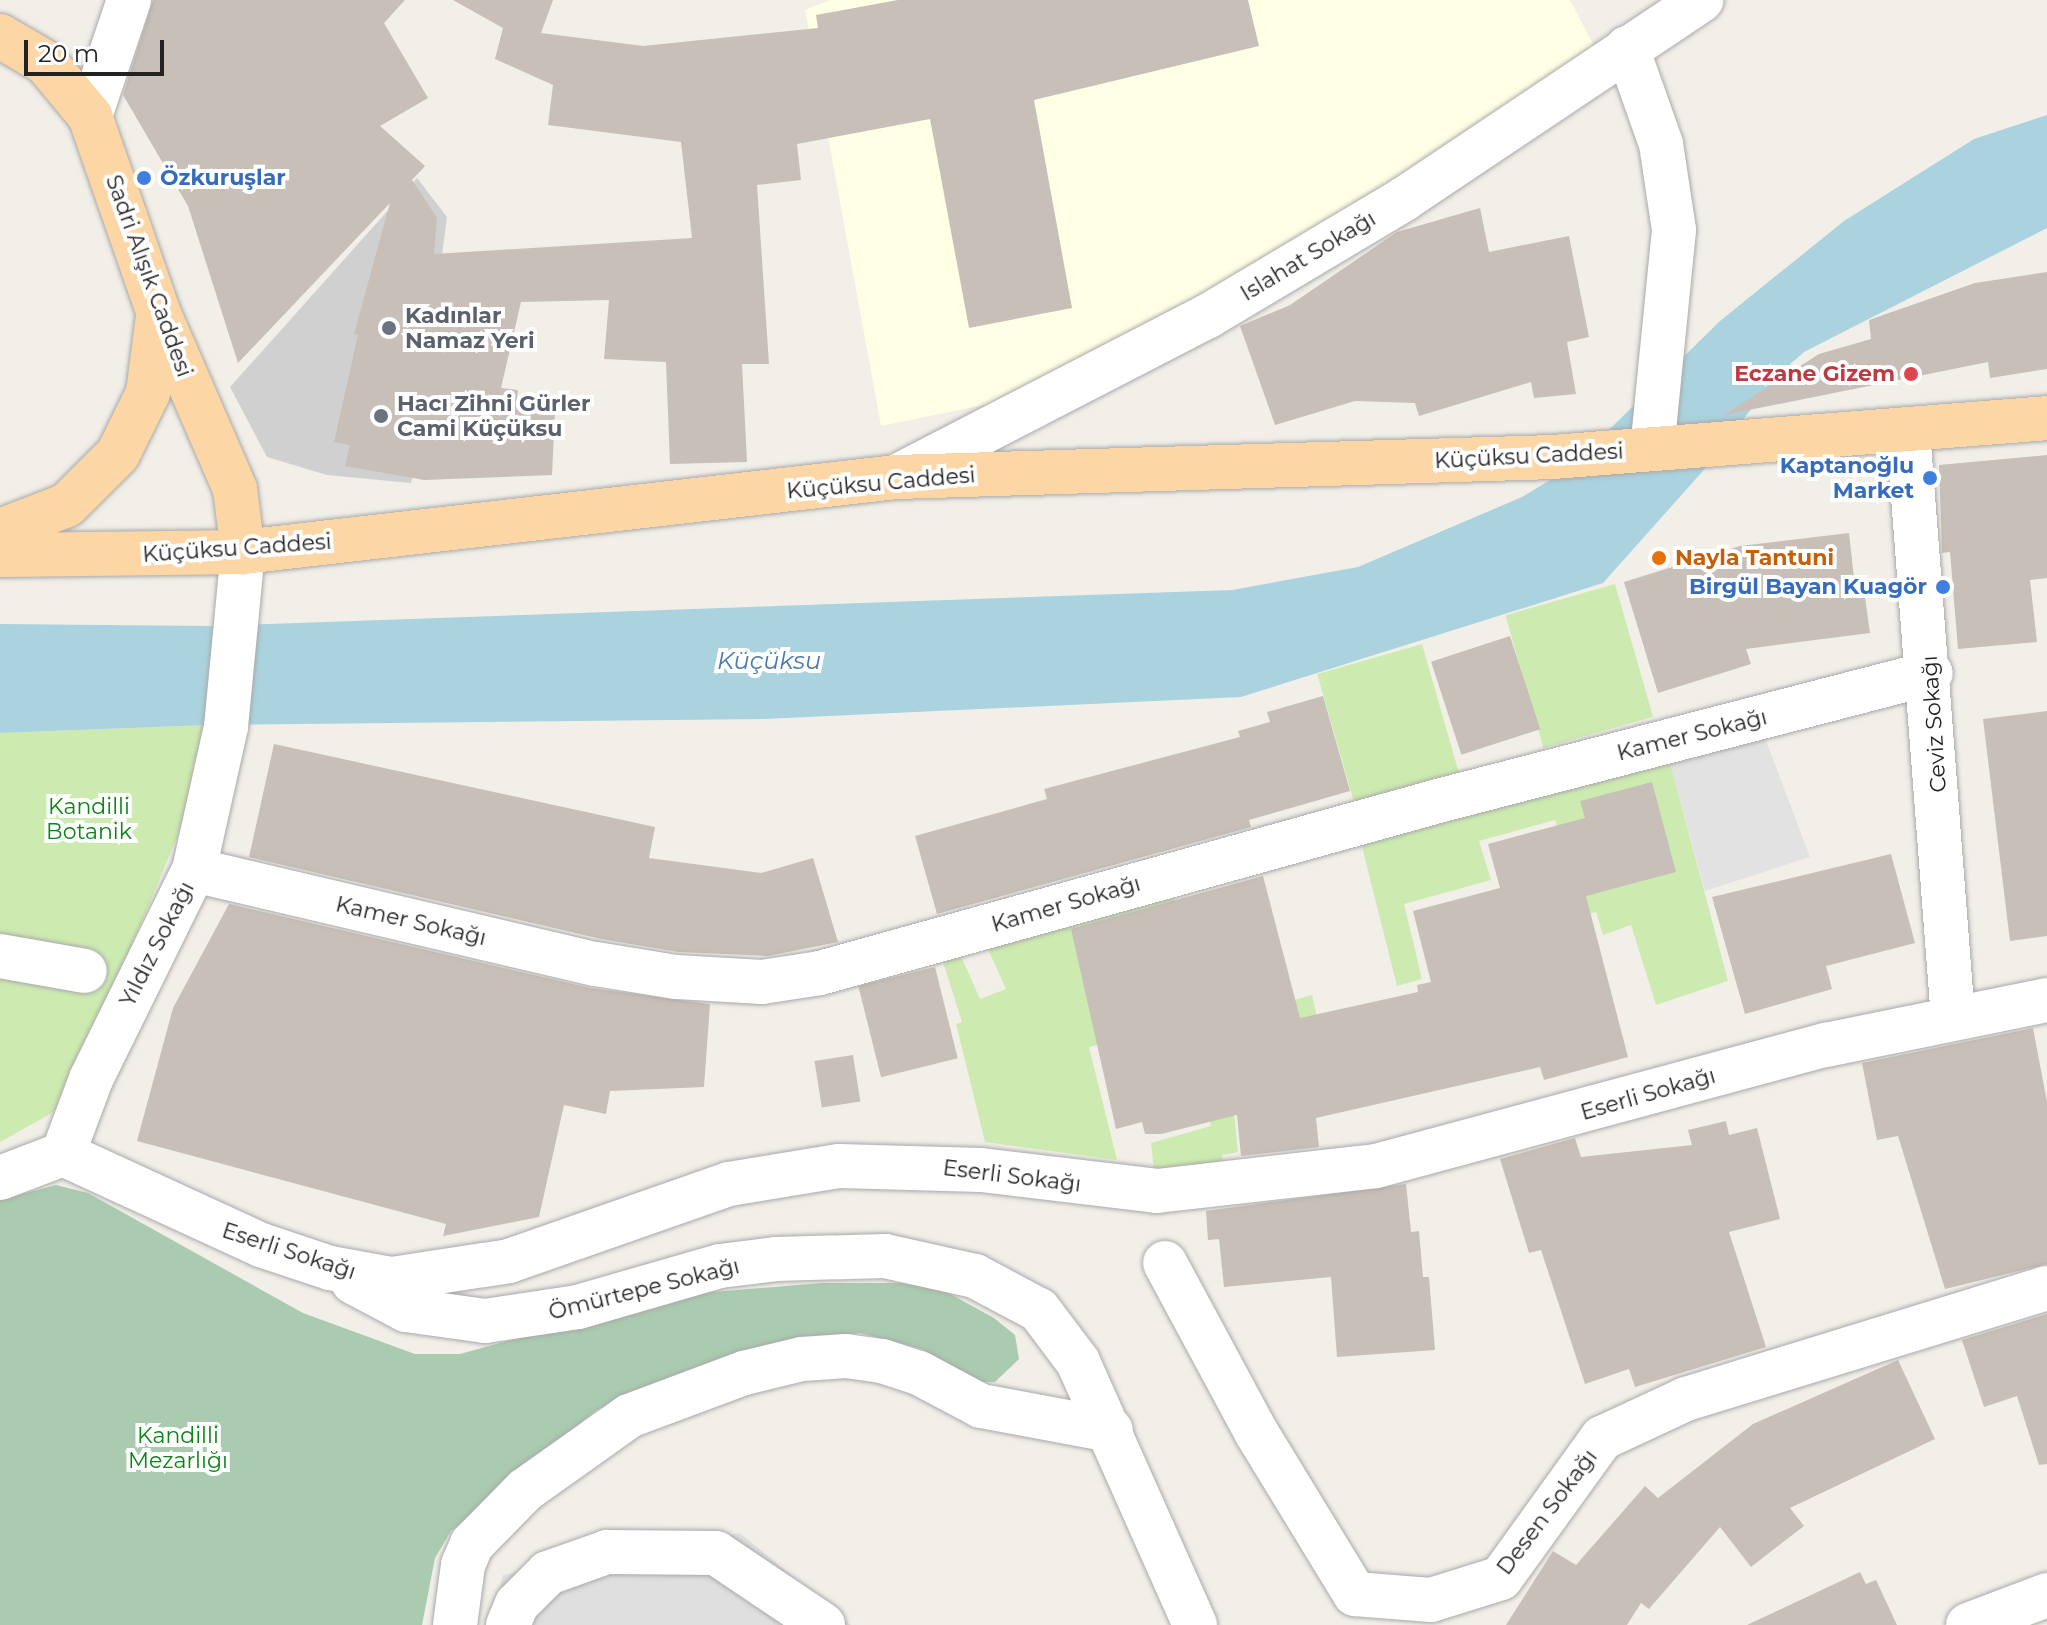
<!DOCTYPE html>
<meta charset="utf-8">
<style>
body{margin:0}
#map{position:relative;width:2047px;height:1625px;overflow:hidden;background:#f2efe9;font-family:Montserrat,sans-serif}
div>[style]{position:absolute}
[style*='--x']{left:calc(var(--x)*1px);top:calc(var(--y)*1px);width:calc(var(--w)*1px);rotate:calc(var(--a)*1deg)}
.residential>*{inset:0;background:#e0dfdf}
.education>*{inset:0;background:#ffffe5}
.religious>*{inset:0;background:#d0d0d0}
.grass>*{inset:0;background:#cdebb0;transform-origin:0 0}
.cemetery>*{inset:0;background:#aacbaf}
.parking>*{inset:0;background:#e2e2e2}
.water>*{inset:0;background:#aad3df}
.building>*{inset:0;background:#c7bfb8;transform-origin:0 0}
.roads{filter:drop-shadow(0 0 2px #a9a9a9) drop-shadow(0 0 2px #a9a9a9)}
.street>*{height:44px;margin:-22px;padding:0 22px;transform-origin:22px;border-radius:22px;background:#fff}
.primary>*{height:44px;margin:-22px;padding:0 22px;transform-origin:22px;border-radius:22px;background:#fcd6a4}
.dots>*{width:22px;height:22px;translate:-50% -50%;box-sizing:border-box;border:4px solid #fff;border-radius:50%}
span{translate:-50% -50%;white-space:nowrap;text-align:center;line-height:1.15;-webkit-text-stroke:8px #fff;paint-order:stroke}
.shop-label{font-size:22px;color:#366cbe;font-weight:700}
.left{translate:0 -50%;text-align:left}
.right{translate:-100% -50%;text-align:right}
.street-label{font-size:22px;color:#222}
.worship-label{font-size:22px;color:#5b616d;font-weight:700}
.health-label{font-size:22px;color:#be3a42;font-weight:700}
.food-label{font-size:22px;color:#c56008;font-weight:700}
.park-label{font-size:22px;color:#0c8416}
.water-label{font-size:24px;color:#4a7aab;font-style:italic}
.scale{position:absolute;left:24px;top:40px;width:140px;height:36px;box-sizing:border-box;border:4px solid #222;border-top:0;padding-left:10px;font-size:24px;line-height:28px;white-space:nowrap;color:#222;-webkit-text-stroke:6px #fff;paint-order:stroke}
</style>
<div id="map">
<div class="residential">
<div style="clip-path:polygon(740px 1533px,851px 1625px,490px 1625px,503px 1575px)"></div>
</div>
<div class="education">
<div style="clip-path:polygon(830px 0,1570px 0,1594px 46px,1436px 161px,1022px 397px,881px 426px,805px 10px)"></div>
</div>
<div class="religious">
<div style="clip-path:polygon(417px 178px,447px 217px,439px 278px,457px 305px,411px 483px,327px 475px,267px 457px,230px 387px)"></div>
</div>
<div class="grass">
<div style="left:1615px;top:584px;width:138px;height:114px;rotate:74deg"></div>
<div style="left:1422px;top:644px;width:133px;height:109px;rotate:74deg"></div>
<div style="clip-path:polygon(209px 725px,185px 818px,72px 1089px,52px 1113px,0 1142px,0 733px)"></div>
<div style="clip-path:polygon(1668px 754px,1728px 981px,1656px 1005px,1631px 925px,1603px 935px,1596px 912px,1584px 915px,1555px 820px,1479px 841px,1491px 880px,1404px 904px,1422px 979px,1397px 986px,1359px 835px)"></div>
<div style="clip-path:polygon(1171px 888px,1205px 1025px,1312px 995px,1321px 1035px,1227px 1044px,1238px 1152px,1222px 1155px,1224px 1170px,1154px 1172px,1151px 1143px,1211px 1126px,1185px 1024px,1089px 1047px,1117px 1160px,985px 1142px,956px 1024px,962px 1022px,943px 962px,961px 956px,980px 999px,1006px 989px,987px 947px)"></div>
</div>
<div class="cemetery">
<div style="clip-path:polygon(56px 1185px,88px 1193px,303px 1313px,415px 1354px,460px 1354px,676px 1295px,822px 1283px,900px 1283px,941px 1289px,994px 1318px,1015px 1335px,1019px 1359px,995px 1382px,978px 1382px,922px 1349px,860px 1333px,817px 1338px,633px 1393px,595px 1411px,451px 1531px,435px 1558px,422px 1625px,0 1625px,0 1200px)"></div>
</div>
<div class="parking">
<div style="clip-path:polygon(1763px 733px,1810px 857px,1705px 891px,1668px 754px)"></div>
</div>
<div class="water">
<div style="clip-path:polygon(2047px 115px,2047px 228px,1804px 352px,1777px 376px,1702px 472px,1603px 583px,1241px 697px,764px 719px,209px 725px,0 733px,0 624px,210px 626px,1232px 590px,1358px 567px,1522px 497px,1570px 468px,1720px 321px,1844px 221px,1974px 139px)"></div>
</div>
<div class="building">
<div style="clip-path:polygon(153px 0,405px 0,384px 23px,428px 98px,380px 126px,425px 166px,412px 180px,437px 218px,434px 254px,692px 238px,681px 142px,548px 125px,553px 85px,495px 59px,503px 28px,453px 0,553px 0,541px 33px,643px 46px,818px 28px,816px 15px,898px 0,1248px 0,1259px 46px,1034px 100px,1072px 308px,969px 328px,930px 119px,797px 144px,801px 180px,757px 185px,769px 364px,742px 364px,747px 462px,670px 464px,666px 362px,604px 359px,609px 300px,521px 302px,501px 388px,518px 390px,516px 407px,555px 412px,552px 475px,424px 480px,345px 466px,350px 445px,334px 442px,358px 335px,354px 334px,390px 203px,238px 363px,188px 206px,123px 95px)"></div>
<div style="clip-path:polygon(1480px 208px,1489px 252px,1569px 236px,1589px 337px,1567px 342px,1576px 394px,1534px 398px,1531px 382px,1419px 416px,1415px 403px,1355px 401px,1275px 425px,1240px 326px,1290px 305px,1397px 232px)"></div>
<div style="clip-path:polygon(2047px 272px,2047px 369px,1990px 378px,1988px 362px,1724px 415px,1819px 354px,1871px 339px,1869px 320px,1975px 283px)"></div>
<div style="clip-path:polygon(2047px 455px,2047px 578px,2030px 580px,2037px 642px,1958px 649px,1950px 552px,1942px 553px,1939px 465px)"></div>
<div style="clip-path:polygon(1849px 533px,1854px 578px,1862px 577px,1870px 633px,1746px 649px,1751px 664px,1658px 693px,1624px 582px,1740px 546px)"></div>
<div style="left:1510px;top:636px;width:98px;height:83px;rotate:72deg"></div>
<div style="clip-path:polygon(1323px 696px,1350px 791px,1249px 820px,1251px 827px,937px 914px,915px 836px,1047px 799px,1044px 789px,1240px 737px,1238px 731px,1270px 722px,1267px 712px)"></div>
<div style="clip-path:polygon(2047px 711px,2047px 936px,2010px 941px,1983px 719px)"></div>
<div style="clip-path:polygon(274px 744px,655px 827px,649px 858px,761px 873px,813px 858px,838px 942px,768px 956px,679px 952px,601px 939px,249px 857px)"></div>
<div style="clip-path:polygon(1652px 782px,1676px 872px,1586px 896px,1628px 1057px,1544px 1080px,1540px 1067px,1316px 1118px,1319px 1147px,1241px 1156px,1237px 1115px,1161px 1134px,1145px 1134px,1142px 1122px,1116px 1129px,1071px 929px,1263px 876px,1300px 1018px,1418px 992px,1417px 985px,1431px 982px,1413px 911px,1500px 888px,1488px 844px,1585px 818px,1580px 801px)"></div>
<div style="clip-path:polygon(1891px 854px,1915px 943px,1826px 966px,1832px 989px,1745px 1014px,1712px 897px)"></div>
<div style="clip-path:polygon(229px 904px,590px 988px,710px 1004px,704px 1087px,610px 1091px,606px 1114px,564px 1105px,539px 1217px,443px 1236px,446px 1224px,137px 1141px,173px 1008px)"></div>
<div style="left:935px;top:967px;width:94px;height:79px;rotate:76deg"></div>
<div style="clip-path:polygon(2033px 1028px,2047px 1102px,2047px 1264px,1945px 1289px,1898px 1136px,1877px 1140px,1862px 1063px)"></div>
<div style="left:853px;top:1055px;width:47px;height:39px;rotate:81deg"></div>
<div style="clip-path:polygon(1726px 1121px,1729px 1135px,1757px 1128px,1780px 1219px,1729px 1232px,1766px 1347px,1635px 1387px,1629px 1369px,1585px 1384px,1541px 1250px,1529px 1253px,1500px 1159px,1575px 1138px,1581px 1157px,1692px 1145px,1688px 1130px)"></div>
<div style="clip-path:polygon(1406px 1184px,1411px 1232px,1419px 1231px,1423px 1277px,1429px 1277px,1435px 1350px,1337px 1357px,1331px 1277px,1224px 1287px,1219px 1239px,1208px 1240px,1206px 1211px)"></div>
<div style="clip-path:polygon(2047px 1314px,2047px 1464px,2039px 1465px,2017px 1396px,1984px 1407px,1962px 1340px)"></div>
<div style="clip-path:polygon(1898px 1360px,1935px 1439px,1790px 1508px,1804px 1526px,1751px 1567px,1720px 1527px,1649px 1609px,1641px 1603px,1627px 1625px,1506px 1625px,1553px 1551px,1576px 1565px,1645px 1486px,1658px 1498px,1753px 1424px)"></div>
<div style="clip-path:polygon(1860px 1572px,1866px 1584px,1876px 1580px,1897px 1625px,1747px 1625px)"></div>
</div>
<div class="roads">
<div class="street">
<div style="--x:1627;--y:48;--w:102;--a:70.5"></div>
<div style="--x:1661;--y:144;--w:87;--a:81.4"></div>
<div style="--x:1674;--y:230;--w:220;--a:95.7"></div>
<div style="--x:90;--y:116;--w:122;--a:-71.4"></div>
<div style="--x:1908;--y:431;--w:589;--a:85.62"></div>
<div style="--x:896;--y:477;--w:351;--a:-27.3"></div>
<div style="--x:1208;--y:316;--w:228;--a:-30.8"></div>
<div style="--x:1404;--y:199;--w:358;--a:-33.8"></div>
<div style="--x:194;--y:870;--w:413;--a:13.2"></div>
<div style="--x:596;--y:964;--w:81;--a:9.2"></div>
<div style="--x:676;--y:977;--w:86;--a:3.3"></div>
<div style="--x:762;--y:982;--w:59;--a:-8.8"></div>
<div style="--x:820;--y:973;--w:641;--a:-15.55"></div>
<div style="--x:1438;--y:801;--w:509;--a:-14.55"></div>
<div style="--x:0;--y:956;--w:86;--a:10"></div>
<div style="--x:63;--y:1154;--w:80;--a:-69.5"></div>
<div style="--x:91;--y:1079;--w:233;--a:-63.8"></div>
<div style="--x:194;--y:870;--w:147;--a:-77.4"></div>
<div style="--x:226;--y:727;--w:176;--a:-84.5"></div>
<div style="--x:0;--y:1178;--w:67;--a:-20.9"></div>
<div style="--x:63;--y:1154;--w:218;--a:24.7"></div>
<div style="--x:261;--y:1245;--w:73;--a:18.4"></div>
<div style="--x:330;--y:1268;--w:63;--a:10.1"></div>
<div style="--x:392;--y:1279;--w:118;--a:-8.7"></div>
<div style="--x:509;--y:1261;--w:233;--a:-19.3"></div>
<div style="--x:729;--y:1184;--w:111;--a:-9.3"></div>
<div style="--x:839;--y:1166;--w:142;--a:1.6"></div>
<div style="--x:981;--y:1170;--w:177;--a:6.8"></div>
<div style="--x:1157;--y:1191;--w:220;--a:-6.5"></div>
<div style="--x:1376;--y:1166;--w:466;--a:-15.1"></div>
<div style="--x:1826;--y:1045;--w:226;--a:-11.5"></div>
<div style="--x:1165;--y:1263;--w:192;--a:61.7"></div>
<div style="--x:1256;--y:1432;--w:190;--a:58.6"></div>
<div style="--x:1355;--y:1594;--w:76;--a:4.5"></div>
<div style="--x:1431;--y:1600;--w:73;--a:-17.4"></div>
<div style="--x:1501;--y:1578;--w:173;--a:-54.2"></div>
<div style="--x:1602;--y:1438;--w:93;--a:-24.9"></div>
<div style="--x:1686;--y:1399;--w:378;--a:-17.1"></div>
<div style="--x:353;--y:1282;--w:60;--a:27.8"></div>
<div style="--x:406;--y:1310;--w:80;--a:7.9"></div>
<div style="--x:485;--y:1321;--w:94;--a:-8.6"></div>
<div style="--x:578;--y:1307;--w:148;--a:-16.1"></div>
<div style="--x:720;--y:1266;--w:56;--a:-7.1"></div>
<div style="--x:776;--y:1259;--w:109;--a:-1.6"></div>
<div style="--x:885;--y:1256;--w:92;--a:12.5"></div>
<div style="--x:975;--y:1276;--w:72;--a:28"></div>
<div style="--x:1039;--y:1310;--w:65;--a:53.1"></div>
<div style="--x:1078;--y:1362;--w:288;--a:66"></div>
<div style="--x:455;--y:1625;--w:61;--a:-82.4"></div>
<div style="--x:463;--y:1565;--w:23;--a:-67"></div>
<div style="--x:472;--y:1544;--w:76;--a:-45.5"></div>
<div style="--x:525;--y:1490;--w:128;--a:-35.4"></div>
<div style="--x:629;--y:1416;--w:123;--a:-20.5"></div>
<div style="--x:744;--y:1373;--w:60;--a:-13.6"></div>
<div style="--x:802;--y:1359;--w:44;--a:-3.9"></div>
<div style="--x:846;--y:1356;--w:36;--a:8"></div>
<div style="--x:882;--y:1361;--w:39;--a:18"></div>
<div style="--x:919;--y:1373;--w:70;--a:28"></div>
<div style="--x:981;--y:1406;--w:132;--a:10.5"></div>
<div style="--x:508;--y:1625;--w:23;--a:-67"></div>
<div style="--x:517;--y:1604;--w:44;--a:-45"></div>
<div style="--x:548;--y:1573;--w:63;--a:-19.6"></div>
<div style="--x:607;--y:1552;--w:109;--a:0.5"></div>
<div style="--x:716;--y:1553;--w:129;--a:33.9"></div>
<div style="--x:1968;--y:1625;--w:85;--a:-20.8"></div>
</div>
<div class="primary">
<div style="--x:0;--y:36;--w:53;--a:30.4"></div>
<div style="--x:46;--y:63;--w:69;--a:50.3"></div>
<div style="--x:90;--y:116;--w:210;--a:70.8"></div>
<div style="--x:159;--y:314;--w:191;--a:66.5"></div>
<div style="--x:235;--y:489;--w:64;--a:82.8"></div>
<div style="--x:0;--y:531;--w:72;--a:-21.2"></div>
<div style="--x:67;--y:505;--w:72;--a:-45"></div>
<div style="--x:118;--y:454;--w:68;--a:-63.8"></div>
<div style="--x:148;--y:393;--w:78;--a:-82.6"></div>
<div style="--x:0;--y:555;--w:243;--a:-0.7"></div>
<div style="--x:243;--y:552;--w:657;--a:-6.55"></div>
<div style="--x:896;--y:477;--w:657;--a:-1.74"></div>
<div style="--x:1553;--y:457;--w:496;--a:-4.5"></div>
</div>
</div>
<div class="dots">
<div style="left:144px;top:178px;background:#3f7fe0"></div>
<div style="left:389px;top:328px;background:#6b7280"></div>
<div style="left:1911px;top:374px;background:#e0444e"></div>
<div style="left:381px;top:416px;background:#6b7280"></div>
<div style="left:1930px;top:478px;background:#3f7fe0"></div>
<div style="left:1659px;top:558px;background:#e8710a"></div>
<div style="left:1943px;top:587px;background:#3f7fe0"></div>
</div>
<div class="shop-label">
<span class="left" style="left:160px;top:178px">Özkuruşlar</span>
<span class="right" style="left:1914px;top:478px">Kaptanoğlu<br>Market</span>
<span class="right" style="left:1927px;top:587px">Birgül Bayan Kuagör</span>
</div>
<div class="street-label">
<span style="left:1308px;top:256px;rotate:-31deg">Islahat Sokağı</span>
<span style="left:149px;top:276px;rotate:70deg">Sadri Alışık Caddesi</span>
<span style="left:1529px;top:456px;rotate:-3deg">Küçüksu Caddesi</span>
<span style="left:881px;top:483px;rotate:-5deg">Küçüksu Caddesi</span>
<span style="left:237px;top:548px;rotate:-4deg">Küçüksu Caddesi</span>
<span style="left:1934px;top:724px;rotate:-94deg">Ceviz Sokağı</span>
<span style="left:1692px;top:735px;rotate:-14deg">Kamer Sokağı</span>
<span style="left:1066px;top:904px;rotate:-16deg">Kamer Sokağı</span>
<span style="left:411px;top:921px;rotate:13deg">Kamer Sokağı</span>
<span style="left:157px;top:944px;rotate:-63deg">Yıldız Sokağı</span>
<span style="left:1648px;top:1094px;rotate:-16deg">Eserli Sokağı</span>
<span style="left:1012px;top:1176px;rotate:7deg">Eserli Sokağı</span>
<span style="left:289px;top:1251px;rotate:18deg">Eserli Sokağı</span>
<span style="left:644px;top:1289px;rotate:-14deg">Ömürtepe Sokağı</span>
<span style="left:1547px;top:1512px;rotate:-53deg">Desen Sokağı</span>
</div>
<div class="worship-label">
<span class="left" style="left:405px;top:328px">Kadınlar<br>Namaz Yeri</span>
<span class="left" style="left:397px;top:416px">Hacı Zihni Gürler<br>Cami Küçüksu</span>
</div>
<div class="health-label">
<span class="right" style="left:1895px;top:374px">Eczane Gizem</span>
</div>
<div class="food-label">
<span class="left" style="left:1675px;top:558px">Nayla Tantuni</span>
</div>
<div class="park-label">
<span style="left:89px;top:819px">Kandilli<br>Botanik</span>
<span style="left:178px;top:1448px">Kandilli<br>Mezarlığı</span>
</div>
<div class="water-label">
<span style="left:769px;top:661px">Küçüksu</span>
</div>
<div class="scale">20 m</div>
</div>
